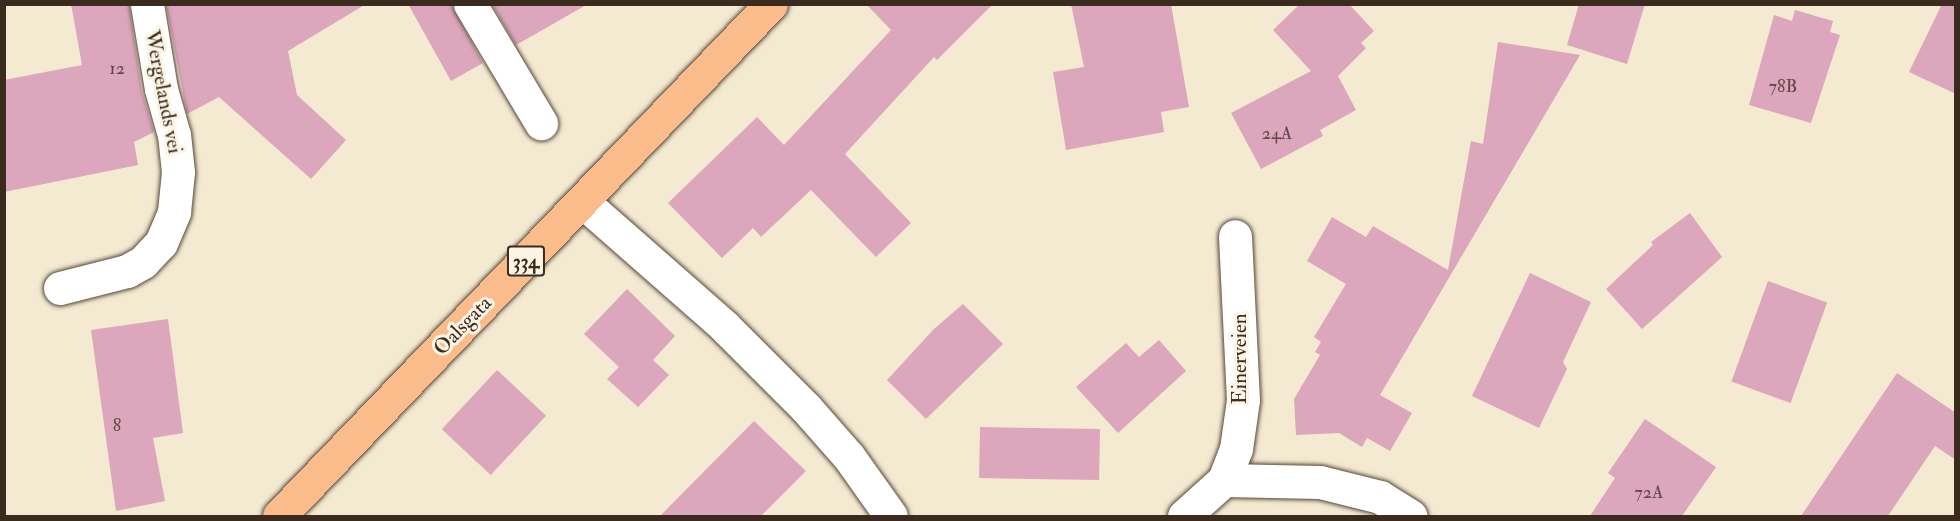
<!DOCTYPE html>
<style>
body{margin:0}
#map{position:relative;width:1960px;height:521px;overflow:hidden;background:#f4ead1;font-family:"IM FELL Double Pica",serif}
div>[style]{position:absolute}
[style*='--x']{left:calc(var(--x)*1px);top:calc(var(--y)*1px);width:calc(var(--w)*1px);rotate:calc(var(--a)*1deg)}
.building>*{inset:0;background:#dca6bc;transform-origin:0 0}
.roads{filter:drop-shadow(0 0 2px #574739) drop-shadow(0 0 2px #574739)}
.minor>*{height:33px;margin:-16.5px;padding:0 16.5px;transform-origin:16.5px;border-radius:16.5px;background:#fff}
.primary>*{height:33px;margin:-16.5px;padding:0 16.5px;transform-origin:16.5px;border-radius:16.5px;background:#fabc8b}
span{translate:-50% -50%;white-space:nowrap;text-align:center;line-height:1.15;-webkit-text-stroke:6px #fcf5e5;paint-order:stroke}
.number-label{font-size:18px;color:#634946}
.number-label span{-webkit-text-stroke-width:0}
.shield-label span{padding:2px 4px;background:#fcf5e5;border:2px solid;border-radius:4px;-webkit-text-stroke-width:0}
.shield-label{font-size:20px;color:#3b2a1e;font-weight:700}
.street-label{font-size:21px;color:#3b2a1e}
.frame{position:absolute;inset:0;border:6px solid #3b2a1e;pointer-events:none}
</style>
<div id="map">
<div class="building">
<div style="clip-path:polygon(71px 4px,129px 4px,142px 92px,154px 132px,134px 142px,138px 165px,4px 192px,4px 80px,82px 65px)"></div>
<div style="clip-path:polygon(166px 4px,366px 4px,288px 51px,297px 95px,346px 140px,311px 179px,219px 97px,187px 114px)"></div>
<div style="clip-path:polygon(408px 4px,451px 4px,483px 63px,451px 81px)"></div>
<div style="clip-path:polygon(492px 4px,588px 4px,516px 45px)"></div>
<div style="clip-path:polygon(866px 4px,993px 4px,937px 60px,934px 57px,845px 154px,911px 223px,876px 257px,811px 190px,761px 237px,753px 228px,722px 258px,668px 203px,757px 117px,784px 145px,891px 30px)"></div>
<div style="clip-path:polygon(1071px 4px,1171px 4px,1189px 107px,1161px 112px,1164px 132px,1066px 150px,1053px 72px,1084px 67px)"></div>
<div style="clip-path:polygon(1300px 4px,1349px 4px,1374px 31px,1361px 43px,1366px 48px,1338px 76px,1356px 110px,1320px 130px,1323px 136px,1261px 169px,1231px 113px,1311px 71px,1273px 30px)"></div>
<div style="clip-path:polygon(1579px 4px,1645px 4px,1627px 64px,1567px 45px)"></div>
<div style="clip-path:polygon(1942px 4px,1956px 4px,1956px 94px,1909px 72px)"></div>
<div style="clip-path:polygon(1795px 10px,1833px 21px,1830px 32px,1840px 35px,1811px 123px,1749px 105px,1774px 15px,1792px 21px)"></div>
<div style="clip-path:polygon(1498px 42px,1580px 55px,1380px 395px,1412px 413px,1390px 451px,1367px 438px,1362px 447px,1339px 433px,1296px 435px,1294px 399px,1320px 355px,1315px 352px,1321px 342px,1314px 337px,1346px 284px,1307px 261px,1332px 217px,1366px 237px,1373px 226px,1448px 270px,1471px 141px,1483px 144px)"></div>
<div style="clip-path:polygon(1690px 213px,1722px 257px,1642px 329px,1606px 289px,1653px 245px,1651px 242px)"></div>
<div style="clip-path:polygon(1530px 273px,1591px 302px,1563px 362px,1567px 369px,1539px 428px,1472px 396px)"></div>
<div style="left:1768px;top:281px;width:63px;height:107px;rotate:20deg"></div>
<div style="clip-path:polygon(627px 289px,675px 336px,653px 360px,669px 375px,638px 407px,607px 379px,619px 367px,584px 334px)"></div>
<div style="clip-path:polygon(963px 304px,1003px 344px,926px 419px,887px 380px,934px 329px)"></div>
<div style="clip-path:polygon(168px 319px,183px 433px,153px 438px,165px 501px,116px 511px,91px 330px)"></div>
<div style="clip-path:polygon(1159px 340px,1186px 371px,1118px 433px,1076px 387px,1126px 343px,1139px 357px)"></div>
<div style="left:497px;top:370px;width:67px;height:81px;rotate:43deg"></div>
<div style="clip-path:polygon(1897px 373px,1956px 413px,1956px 460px,1935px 446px,1888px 516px,1801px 516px)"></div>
<div style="clip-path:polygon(1645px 419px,1716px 467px,1682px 516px,1590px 516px,1615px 478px,1608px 473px)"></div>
<div style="clip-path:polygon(754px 421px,806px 471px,761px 516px,660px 516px)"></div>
<div style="left:980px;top:427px;width:120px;height:51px;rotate:1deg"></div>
</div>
<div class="roads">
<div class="minor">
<div style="--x:470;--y:4;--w:139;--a:59.2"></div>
<div style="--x:583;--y:202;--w:188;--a:41.3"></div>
<div style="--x:724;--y:326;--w:116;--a:45"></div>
<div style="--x:806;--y:408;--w:65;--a:48.7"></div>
<div style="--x:849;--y:457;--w:72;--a:54.6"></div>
<div style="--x:60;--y:288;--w:69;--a:-14.2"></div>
<div style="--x:127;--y:271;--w:18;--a:-29"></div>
<div style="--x:143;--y:262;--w:26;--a:-47"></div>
<div style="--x:161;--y:243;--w:34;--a:-67"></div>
<div style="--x:174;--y:212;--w:40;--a:-84.3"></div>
<div style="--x:178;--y:172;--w:37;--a:-96"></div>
<div style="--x:174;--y:135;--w:48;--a:-105.8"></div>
<div style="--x:161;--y:89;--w:86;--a:-99.4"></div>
<div style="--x:1224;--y:480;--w:33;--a:-69"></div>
<div style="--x:1236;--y:449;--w:49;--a:-81.9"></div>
<div style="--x:1243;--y:400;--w:164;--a:-92.8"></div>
<div style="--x:1184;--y:516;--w:54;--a:-42"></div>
<div style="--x:1224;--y:480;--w:96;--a:1.2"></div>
<div style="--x:1320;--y:482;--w:62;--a:14"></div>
<div style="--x:1380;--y:497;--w:36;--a:32"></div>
</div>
<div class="primary">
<div style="--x:279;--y:516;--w:710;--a:-46.14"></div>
</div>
</div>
<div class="number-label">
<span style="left:117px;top:69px">12</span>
<span style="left:1783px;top:87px">78B</span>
<span style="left:1277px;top:134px">24A</span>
<span style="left:117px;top:426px">8</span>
<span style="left:1649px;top:493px">72A</span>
</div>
<div class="shield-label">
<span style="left:526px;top:261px">334</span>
</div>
<div class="street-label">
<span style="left:163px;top:92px;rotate:79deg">Wergelands vei</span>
<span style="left:463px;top:326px;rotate:-46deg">Oalsgata</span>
<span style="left:1240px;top:359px;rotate:-90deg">Einerveien</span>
</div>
<div class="frame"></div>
</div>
